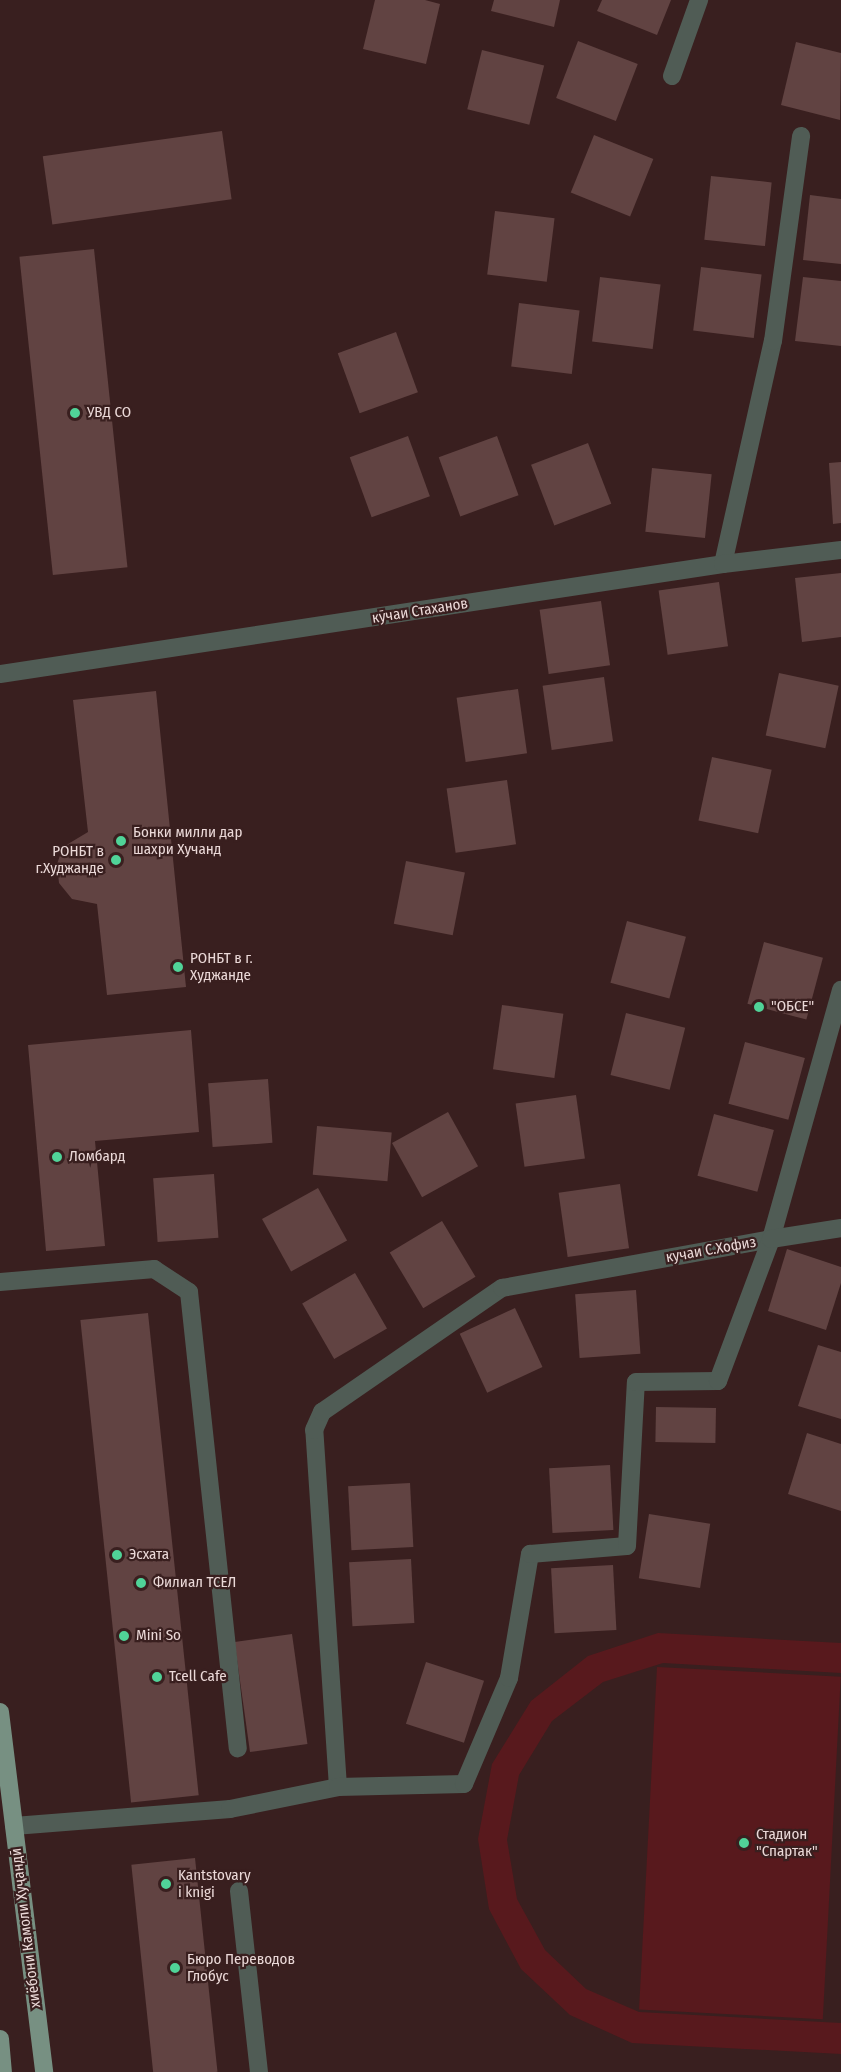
<!DOCTYPE html>
<meta charset="utf-8">
<style>
body{margin:0}
#map{position:relative;width:841px;height:2072px;overflow:hidden;background:#391f1f;font-family:"Fira Sans Condensed",sans-serif}
div>[style]{position:absolute}
[style*='--x']{left:calc(var(--x)*1px);top:calc(var(--y)*1px);width:calc(var(--w)*1px);rotate:calc(var(--a)*1deg)}
.green>*{inset:0;background:#58191d;transform-origin:0 0}
.building>*{inset:0;background:#614342;transform-origin:0 0}
.minor>*{height:18px;margin:-9px;padding:0 9px;transform-origin:9px;border-radius:9px;background:#505c55}
.major>*{height:18px;margin:-9px;padding:0 9px;transform-origin:9px;border-radius:9px;background:#779082}
.dots>*{width:16px;height:16px;translate:-50% -50%;box-sizing:border-box;border:3px solid #391f1f;border-radius:50%}
span{translate:-50% -50%;white-space:nowrap;text-align:center;line-height:1.15;-webkit-text-stroke:4.5px #391f1f;paint-order:stroke}
.poi-label{font-size:15px;color:#ebd9d8}
.left{translate:0 -50%;text-align:left}
.right{translate:-100% -50%;text-align:right}
.street-label{font-size:15px;color:#ebd9d8}
</style>
<div id="map">
<div class="green">
<div style="clip-path:polygon(658px 1633px,841px 1643px,841px 1673px,663px 1663px,603px 1682px,552px 1721px,519px 1775px,507px 1840px,517px 1899px,545px 1950px,586px 1989px,639px 2012px,841px 2023px,841px 2054px,632px 2043px,570px 2015px,521px 1969px,489px 1909px,478px 1839px,492px 1764px,531px 1701px,588px 1656px)"></div>
<div style="left:657px;top:1667px;width:184px;height:343px;rotate:3deg"></div>
</div>
<div class="building">
<div style="clip-path:polygon(375px 0,425px 0,440px 4px,426px 64px,363px 49px)"></div>
<div style="clip-path:polygon(494px 0,560px 0,554px 27px,491px 11px)"></div>
<div style="clip-path:polygon(602px 0,671px 0,657px 35px,597px 11px)"></div>
<div style="left:578px;top:41px;width:64px;height:61px;rotate:21deg"></div>
<div style="clip-path:polygon(796px 42px,841px 53px,840px 120px,781px 105px)"></div>
<div style="left:482px;top:50px;width:64px;height:61px;rotate:14deg"></div>
<div style="left:222px;top:131px;width:69px;height:181px;rotate:82deg"></div>
<div style="left:594px;top:135px;width:64px;height:62px;rotate:22deg"></div>
<div style="left:711px;top:176px;width:61px;height:64px;rotate:6deg"></div>
<div style="clip-path:polygon(810px 195px,841px 199px,841px 264px,803px 260px)"></div>
<div style="left:495px;top:211px;width:60px;height:64px;rotate:7deg"></div>
<div style="left:94px;top:249px;width:320px;height:75px;rotate:84deg"></div>
<div style="left:701px;top:267px;width:61px;height:64px;rotate:7deg"></div>
<div style="left:600px;top:277px;width:61px;height:65px;rotate:7deg"></div>
<div style="clip-path:polygon(803px 277px,841px 281px,841px 346px,795px 341px)"></div>
<div style="left:519px;top:303px;width:61px;height:64px;rotate:7deg"></div>
<div style="left:396px;top:332px;width:64px;height:62px;rotate:70deg"></div>
<div style="left:408px;top:436px;width:64px;height:62px;rotate:70deg"></div>
<div style="left:497px;top:436px;width:63px;height:62px;rotate:70deg"></div>
<div style="left:588px;top:443px;width:65px;height:61px;rotate:69deg"></div>
<div style="clip-path:polygon(841px 462px,841px 523px,833px 524px,829px 463px)"></div>
<div style="left:652px;top:468px;width:60px;height:64px;rotate:6deg"></div>
<div style="clip-path:polygon(841px 573px,841px 637px,802px 642px,795px 578px)"></div>
<div style="left:719px;top:582px;width:65px;height:61px;rotate:82deg"></div>
<div style="left:601px;top:601px;width:65px;height:62px;rotate:82deg"></div>
<div style="left:779px;top:673px;width:61px;height:64px;rotate:12deg"></div>
<div style="left:604px;top:677px;width:65px;height:62px;rotate:82deg"></div>
<div style="left:518px;top:689px;width:65px;height:62px;rotate:82deg"></div>
<div style="clip-path:polygon(156px 691px,186px 987px,107px 995px,97px 904px,72px 899px,59px 883px,57px 864px,63px 847px,88px 832px,73px 700px)"></div>
<div style="left:712px;top:757px;width:61px;height:65px;rotate:12deg"></div>
<div style="left:507px;top:780px;width:65px;height:61px;rotate:82deg"></div>
<div style="left:406px;top:861px;width:60px;height:64px;rotate:11deg"></div>
<div style="left:627px;top:921px;width:61px;height:64px;rotate:15deg"></div>
<div style="left:764px;top:942px;width:61px;height:64px;rotate:15deg"></div>
<div style="left:502px;top:1005px;width:62px;height:65px;rotate:8deg"></div>
<div style="left:626px;top:1013px;width:61px;height:64px;rotate:14deg"></div>
<div style="clip-path:polygon(191px 1030px,199px 1132px,95px 1141px,105px 1246px,46px 1251px,28px 1045px)"></div>
<div style="left:745px;top:1042px;width:62px;height:64px;rotate:15deg"></div>
<div style="left:268px;top:1079px;width:64px;height:60px;rotate:86deg"></div>
<div style="left:576px;top:1095px;width:64px;height:61px;rotate:82deg"></div>
<div style="left:448px;top:1112px;width:62px;height:64px;rotate:61deg"></div>
<div style="left:714px;top:1114px;width:62px;height:64px;rotate:15deg"></div>
<div style="left:317px;top:1126px;width:75px;height:49px;rotate:5deg"></div>
<div style="left:214px;top:1174px;width:64px;height:61px;rotate:86deg"></div>
<div style="left:620px;top:1184px;width:65px;height:62px;rotate:82deg"></div>
<div style="left:318px;top:1188px;width:60px;height:64px;rotate:61deg"></div>
<div style="left:442px;top:1221px;width:65px;height:61px;rotate:59deg"></div>
<div style="clip-path:polygon(787px 1249px,841px 1267px,841px 1283px,826px 1330px,768px 1311px)"></div>
<div style="left:355px;top:1273px;width:64px;height:61px;rotate:60deg"></div>
<div style="left:636px;top:1290px;width:64px;height:61px;rotate:86deg"></div>
<div style="left:515px;top:1308px;width:65px;height:61px;rotate:65deg"></div>
<div style="left:148px;top:1313px;width:485px;height:68px;rotate:84deg"></div>
<div style="clip-path:polygon(818px 1345px,841px 1352px,841px 1419px,798px 1406px)"></div>
<div style="left:656px;top:1407px;width:60px;height:35px;rotate:1deg"></div>
<div style="clip-path:polygon(807px 1433px,841px 1444px,841px 1511px,788px 1494px)"></div>
<div style="left:610px;top:1465px;width:65px;height:61px;rotate:87deg"></div>
<div style="left:410px;top:1483px;width:64px;height:62px;rotate:87deg"></div>
<div style="left:649px;top:1514px;width:62px;height:65px;rotate:9deg"></div>
<div style="left:411px;top:1559px;width:64px;height:62px;rotate:87deg"></div>
<div style="left:613px;top:1565px;width:65px;height:62px;rotate:87deg"></div>
<div style="left:292px;top:1634px;width:111px;height:58px;rotate:82deg"></div>
<div style="left:426px;top:1662px;width:61px;height:65px;rotate:18deg"></div>
<div style="left:195px;top:1858px;width:215px;height:64px;rotate:84deg"></div>
</div>
<div class="minor">
<div style="--x:672;--y:76;--w:81;--a:-70.4"></div>
<div style="--x:723;--y:564;--w:229;--a:-77.4"></div>
<div style="--x:773;--y:341;--w:207;--a:-82.2"></div>
<div style="--x:0;--y:674;--w:731;--a:-8.65"></div>
<div style="--x:723;--y:564;--w:119;--a:-6.8"></div>
<div style="--x:0;--y:1282;--w:155;--a:-4.8"></div>
<div style="--x:154;--y:1269;--w:42;--a:33.3"></div>
<div style="--x:189;--y:1292;--w:459;--a:83.9"></div>
<div style="--x:338;--y:1787;--w:358;--a:-93.8"></div>
<div style="--x:314;--y:1430;--w:20;--a:-66"></div>
<div style="--x:322;--y:1412;--w:219;--a:-34.6"></div>
<div style="--x:502;--y:1288;--w:273;--a:-10.3"></div>
<div style="--x:771;--y:1239;--w:259;--a:-74.3"></div>
<div style="--x:14;--y:1826;--w:217;--a:-4.5"></div>
<div style="--x:230;--y:1809;--w:110;--a:-11.5"></div>
<div style="--x:338;--y:1787;--w:126;--a:-1.4"></div>
<div style="--x:464;--y:1784;--w:115;--a:-67"></div>
<div style="--x:509;--y:1678;--w:126;--a:-80.4"></div>
<div style="--x:530;--y:1554;--w:97;--a:-4.7"></div>
<div style="--x:627;--y:1546;--w:164;--a:-86.9"></div>
<div style="--x:636;--y:1382;--w:82;--a:-0.7"></div>
<div style="--x:718;--y:1381;--w:152;--a:-69.5"></div>
<div style="--x:771;--y:1239;--w:71;--a:-8.9"></div>
<div style="--x:239;--y:1891;--w:182;--a:83.7"></div>
</div>
<div class="major">
<div style="--x:0;--y:1712;--w:363;--a:83"></div>
<div style="--x:0;--y:2039;--w:33;--a:85"></div>
</div>
<div class="dots">
<div style="left:75px;top:413px;background:#50d398"></div>
<div style="left:121px;top:841px;background:#50d398"></div>
<div style="left:116px;top:860px;background:#50d398"></div>
<div style="left:178px;top:967px;background:#50d398"></div>
<div style="left:759px;top:1007px;background:#50d398"></div>
<div style="left:57px;top:1157px;background:#50d398"></div>
<div style="left:117px;top:1555px;background:#50d398"></div>
<div style="left:141px;top:1583px;background:#50d398"></div>
<div style="left:124px;top:1636px;background:#50d398"></div>
<div style="left:157px;top:1677px;background:#50d398"></div>
<div style="left:744px;top:1843px;background:#50d398"></div>
<div style="left:166px;top:1884px;background:#50d398"></div>
<div style="left:175px;top:1968px;background:#50d398"></div>
</div>
<div class="poi-label">
<span class="left" style="left:87px;top:413px">УВД СО</span>
<span class="left" style="left:133px;top:841px">Бонки милли дар<br>шахри Хучанд</span>
<span class="right" style="left:104px;top:860px">РОНБТ в<br>г.Худжанде</span>
<span class="left" style="left:190px;top:967px">РОНБТ в г.<br>Худжанде</span>
<span class="left" style="left:771px;top:1007px">"ОБСЕ"</span>
<span class="left" style="left:69px;top:1157px">Ломбард</span>
<span class="left" style="left:129px;top:1555px">Эсхата</span>
<span class="left" style="left:153px;top:1583px">Филиал ТСЕЛ</span>
<span class="left" style="left:136px;top:1636px">Mini So</span>
<span class="left" style="left:169px;top:1677px">Tcell Cafe</span>
<span class="left" style="left:756px;top:1843px">Стадион<br>"Спартак"</span>
<span class="left" style="left:178px;top:1884px">Kantstovary<br>i knigi</span>
<span class="left" style="left:187px;top:1968px">Бюро Переводов<br>Глобус</span>
</div>
<div class="street-label">
<span style="left:420px;top:611px;rotate:-9deg">кӯчаи Стаханов</span>
<span style="left:711px;top:1250px;rotate:-10deg">кучаи С.Хофиз</span>
<span style="left:26px;top:1928px;rotate:-97deg">хиёбони Камоли Хуҷандӣ</span>
</div>
</div>
